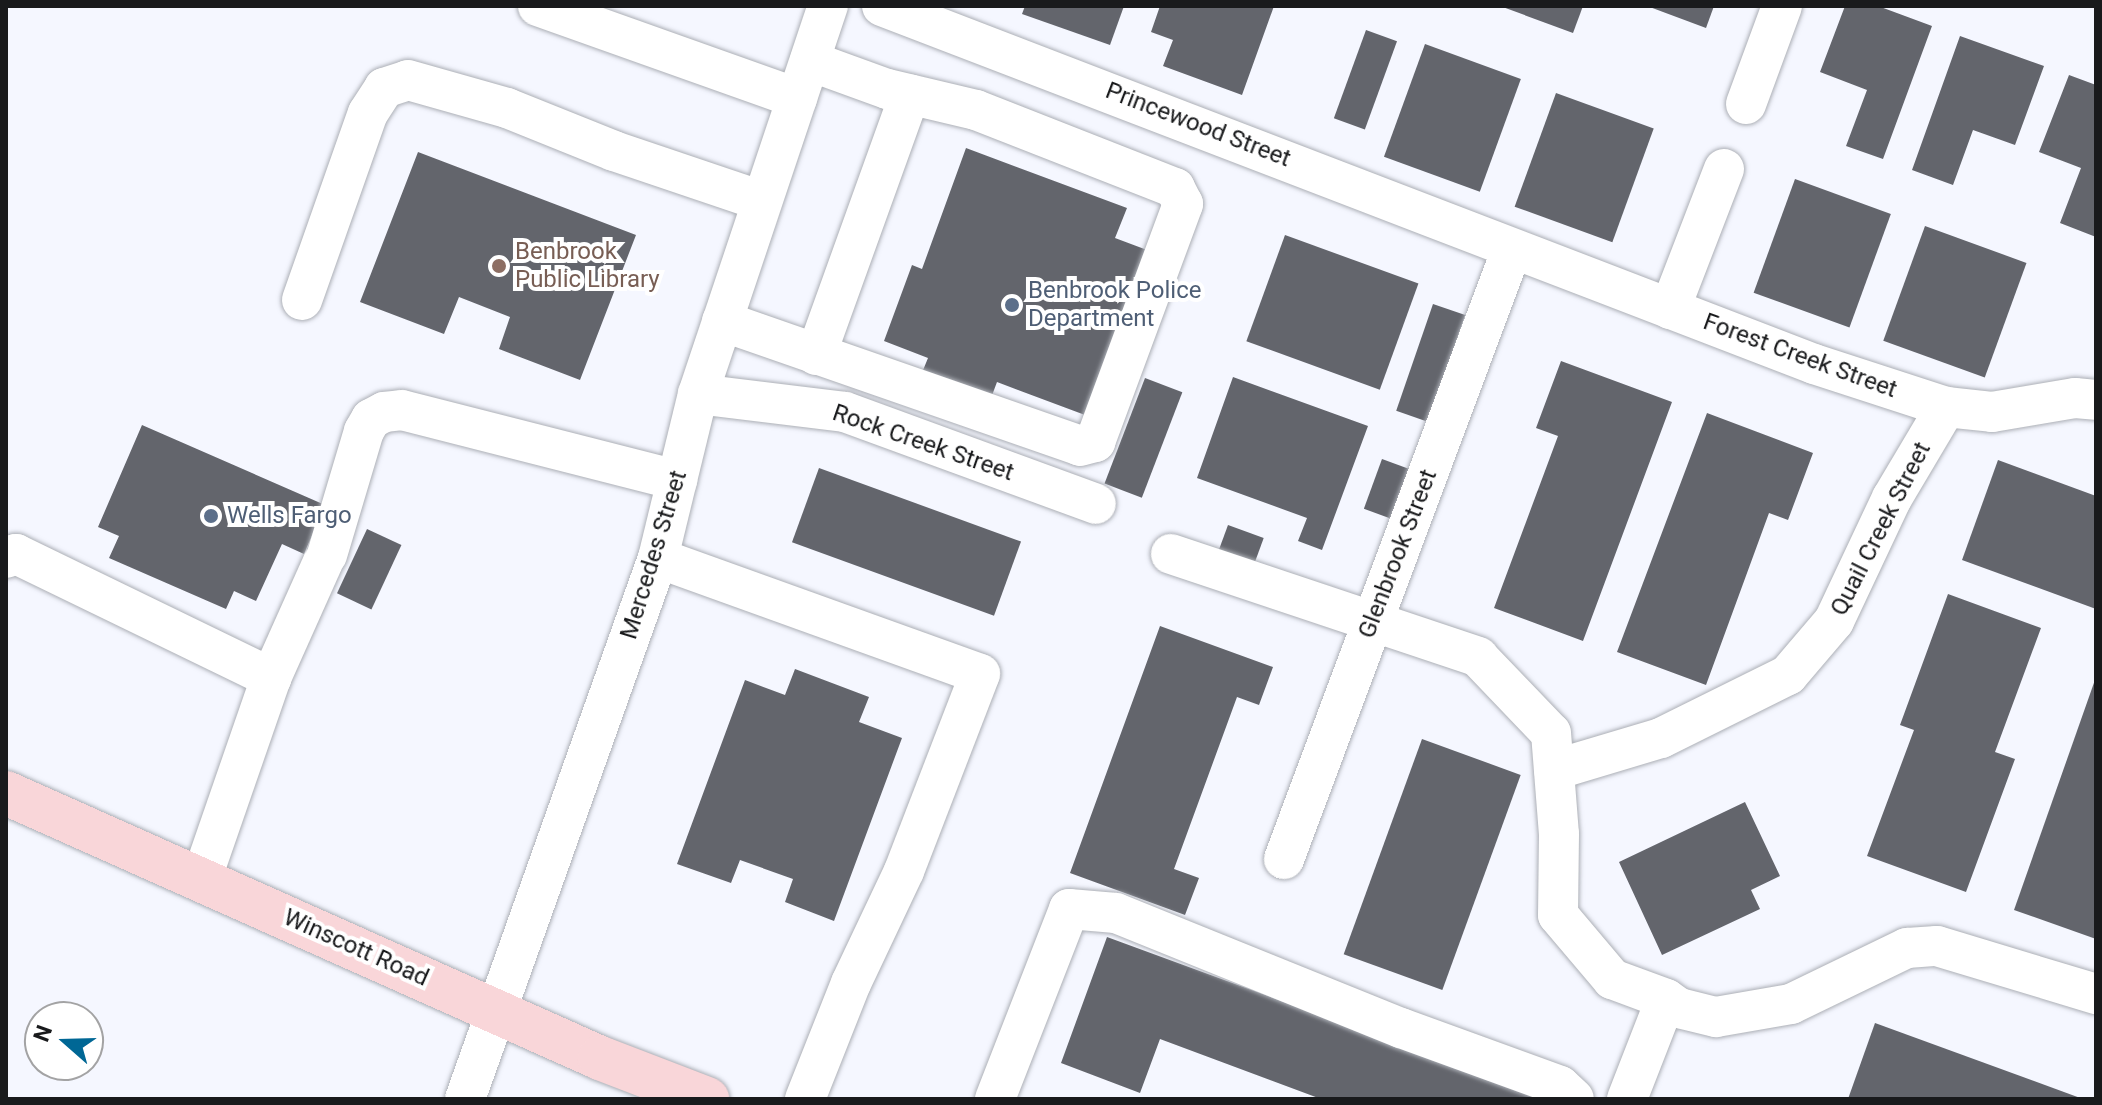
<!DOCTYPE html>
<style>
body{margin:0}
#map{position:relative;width:2102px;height:1105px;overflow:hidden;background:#f5f7ff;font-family:Roboto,sans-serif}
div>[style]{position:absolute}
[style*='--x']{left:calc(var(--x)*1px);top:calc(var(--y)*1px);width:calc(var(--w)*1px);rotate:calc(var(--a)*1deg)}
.building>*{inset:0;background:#63656c;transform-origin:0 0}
.roads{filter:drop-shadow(0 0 2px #acafb6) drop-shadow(0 0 2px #acafb6)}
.minor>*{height:40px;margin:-20px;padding:0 20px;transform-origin:20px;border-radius:20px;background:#fff}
.major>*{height:44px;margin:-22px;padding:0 22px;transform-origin:22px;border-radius:22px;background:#f9d6d9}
.dots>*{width:22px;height:22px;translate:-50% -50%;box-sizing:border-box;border:4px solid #fff;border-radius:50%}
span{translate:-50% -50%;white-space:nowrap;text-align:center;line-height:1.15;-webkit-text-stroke:8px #fff;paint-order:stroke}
.street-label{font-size:24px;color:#191a1c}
.education-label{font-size:24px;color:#785e54}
.left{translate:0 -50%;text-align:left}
.service-label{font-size:24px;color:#4e5e75}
.frame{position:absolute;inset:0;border:8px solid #191a1c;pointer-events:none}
.north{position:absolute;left:24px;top:1001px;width:80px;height:80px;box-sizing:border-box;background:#fff;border:2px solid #a3a3a4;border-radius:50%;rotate:290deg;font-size:22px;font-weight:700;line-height:32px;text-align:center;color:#191a1c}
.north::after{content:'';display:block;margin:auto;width:28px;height:36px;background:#006795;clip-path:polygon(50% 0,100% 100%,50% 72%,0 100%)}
</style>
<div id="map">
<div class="building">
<div style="clip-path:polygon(1025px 6px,1124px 6px,1110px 45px,1022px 14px)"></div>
<div style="clip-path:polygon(1160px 6px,1274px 6px,1242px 95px,1163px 66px,1173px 40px,1151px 32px)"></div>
<div style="clip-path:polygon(1500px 6px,1583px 6px,1573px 33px)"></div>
<div style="clip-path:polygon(1647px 6px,1714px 6px,1706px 28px)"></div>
<div style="clip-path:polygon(1845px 6px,1878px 6px,1932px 26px,1883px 159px,1846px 146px,1867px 90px,1820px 72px)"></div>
<div style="left:1366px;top:30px;width:33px;height:94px;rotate:20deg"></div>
<div style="clip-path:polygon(1960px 36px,2044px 66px,2015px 145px,1973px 130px,1953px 185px,1912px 170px)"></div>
<div style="left:1425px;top:44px;width:102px;height:120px;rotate:20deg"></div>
<div style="clip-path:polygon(2069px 75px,2096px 85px,2096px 237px,2060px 223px,2081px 168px,2039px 152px)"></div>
<div style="left:1556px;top:93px;width:104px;height:121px;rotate:20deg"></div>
<div style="clip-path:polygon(966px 148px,1127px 208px,1115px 238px,1147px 250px,1085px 415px,997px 382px,988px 406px,919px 380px,928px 358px,884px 341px,912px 265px,922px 269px)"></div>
<div style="clip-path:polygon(418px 152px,636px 235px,580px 380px,499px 349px,510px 317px,459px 297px,444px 334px,360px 302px)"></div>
<div style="left:1795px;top:179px;width:102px;height:121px;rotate:20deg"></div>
<div style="left:1925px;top:226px;width:108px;height:122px;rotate:20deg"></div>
<div style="left:1285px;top:235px;width:142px;height:113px;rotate:20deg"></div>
<div style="left:1433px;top:304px;width:34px;height:113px;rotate:19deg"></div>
<div style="clip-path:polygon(1561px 361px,1672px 402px,1583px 641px,1494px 608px,1558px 436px,1536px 428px)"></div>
<div style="clip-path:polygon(1233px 377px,1368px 426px,1322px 550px,1298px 541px,1307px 518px,1197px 478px)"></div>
<div style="left:1145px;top:378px;width:40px;height:113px;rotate:21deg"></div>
<div style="clip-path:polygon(1707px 413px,1813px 453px,1788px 520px,1769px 513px,1706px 685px,1617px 652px)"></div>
<div style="clip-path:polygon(142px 425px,325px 505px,304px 554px,282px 544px,256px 601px,234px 591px,226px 609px,109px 558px,119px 536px,98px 527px)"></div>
<div style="left:1382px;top:459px;width:29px;height:53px;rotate:20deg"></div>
<div style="clip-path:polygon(1998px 460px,2096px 496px,2096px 609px,1962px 560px)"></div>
<div style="left:819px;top:468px;width:215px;height:79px;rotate:20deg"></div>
<div style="left:1228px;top:525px;width:38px;height:27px;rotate:20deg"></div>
<div style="left:367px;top:529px;width:38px;height:71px;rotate:25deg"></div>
<div style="clip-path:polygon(1948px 594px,2041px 628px,1995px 752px,2015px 759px,1966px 892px,1867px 856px,1914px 730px,1900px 725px)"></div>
<div style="clip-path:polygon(1160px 626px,1273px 667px,1259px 705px,1237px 697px,1174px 869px,1199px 878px,1185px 915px,1070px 873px)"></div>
<div style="clip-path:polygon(795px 669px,869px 697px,859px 722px,902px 738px,834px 921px,785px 902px,793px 879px,740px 860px,731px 883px,677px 864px,745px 680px,785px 695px)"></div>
<div style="clip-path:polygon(2096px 677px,2096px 939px,2014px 910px)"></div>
<div style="left:1422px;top:739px;width:105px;height:229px;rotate:20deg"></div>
<div style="clip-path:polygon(1745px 802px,1780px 876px,1751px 890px,1760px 909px,1662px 955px,1619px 862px)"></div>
<div style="clip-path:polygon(1107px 937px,1548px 1099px,1321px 1099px,1160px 1039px,1140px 1093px,1061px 1063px)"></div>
<div style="clip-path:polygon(1875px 1023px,2083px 1099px,1848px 1099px)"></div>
</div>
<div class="roads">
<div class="minor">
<div style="--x:538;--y:6;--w:275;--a:19.6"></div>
<div style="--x:882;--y:6;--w:998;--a:21.01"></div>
<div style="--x:1814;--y:364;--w:139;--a:18"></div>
<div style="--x:1946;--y:407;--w:46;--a:6.2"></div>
<div style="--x:1992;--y:412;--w:84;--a:-9.6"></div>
<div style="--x:2075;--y:398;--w:21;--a:5"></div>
<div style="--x:1746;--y:104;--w:104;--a:-69.8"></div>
<div style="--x:302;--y:300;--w:198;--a:-70.6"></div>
<div style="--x:368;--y:113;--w:30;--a:-57"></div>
<div style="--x:384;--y:88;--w:25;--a:-18"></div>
<div style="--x:408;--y:80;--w:103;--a:15.8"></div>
<div style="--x:507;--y:108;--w:115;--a:21.9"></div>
<div style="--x:614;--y:151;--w:156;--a:18.7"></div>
<div style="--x:1670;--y:309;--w:150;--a:-68.9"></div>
<div style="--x:722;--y:321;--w:379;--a:19.2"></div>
<div style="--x:1080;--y:446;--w:16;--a:-15"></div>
<div style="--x:1095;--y:442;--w:254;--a:-69.7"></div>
<div style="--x:1183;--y:204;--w:18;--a:-117"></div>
<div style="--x:1175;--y:188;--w:214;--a:-158.6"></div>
<div style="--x:976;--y:110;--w:91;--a:-166.7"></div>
<div style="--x:887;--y:89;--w:82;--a:-160"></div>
<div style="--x:816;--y:355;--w:277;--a:-70.2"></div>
<div style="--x:698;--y:394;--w:148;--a:7"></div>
<div style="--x:845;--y:412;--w:267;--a:20.1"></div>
<div style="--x:1171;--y:554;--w:324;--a:18.5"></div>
<div style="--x:1478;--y:657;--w:105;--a:46.2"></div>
<div style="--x:1551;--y:733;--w:101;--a:85.5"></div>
<div style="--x:1559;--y:834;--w:81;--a:90.7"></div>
<div style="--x:1558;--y:915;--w:84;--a:49.8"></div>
<div style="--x:1612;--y:979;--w:58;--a:20.3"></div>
<div style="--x:1666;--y:999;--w:16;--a:35"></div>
<div style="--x:1679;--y:1008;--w:38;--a:14"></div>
<div style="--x:1716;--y:1017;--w:76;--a:-9.8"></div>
<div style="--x:1791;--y:1004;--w:129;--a:-25.8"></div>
<div style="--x:1907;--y:948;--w:30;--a:-4"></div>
<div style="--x:1937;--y:946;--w:166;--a:16.8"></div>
<div style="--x:327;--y:555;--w:129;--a:-73.4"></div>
<div style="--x:364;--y:431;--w:14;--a:-60"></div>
<div style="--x:371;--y:419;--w:15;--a:-28"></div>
<div style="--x:384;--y:412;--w:18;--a:-6"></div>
<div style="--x:402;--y:410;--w:284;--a:14.3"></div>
<div style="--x:6;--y:558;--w:11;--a:-22"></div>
<div style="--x:16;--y:554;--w:284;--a:25.9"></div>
<div style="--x:271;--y:678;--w:214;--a:109.1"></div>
<div style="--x:658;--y:558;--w:342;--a:19.8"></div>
<div style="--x:980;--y:674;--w:211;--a:111.1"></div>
<div style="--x:904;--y:871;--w:124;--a:115.3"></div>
<div style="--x:851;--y:983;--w:125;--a:111.6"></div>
<div style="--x:271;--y:678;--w:127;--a:-65.9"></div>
<div style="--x:1554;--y:770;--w:112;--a:-16.7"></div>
<div style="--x:1661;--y:738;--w:142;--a:-26.4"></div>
<div style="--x:1788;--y:675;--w:71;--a:-49.6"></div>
<div style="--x:1834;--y:621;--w:136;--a:-64.8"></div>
<div style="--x:1892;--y:498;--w:106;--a:-59.3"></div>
<div style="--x:1284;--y:859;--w:651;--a:-69.51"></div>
<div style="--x:465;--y:1099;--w:574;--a:-70.37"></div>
<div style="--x:658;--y:558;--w:169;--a:-76.3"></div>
<div style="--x:698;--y:394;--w:409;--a:-71.5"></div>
<div style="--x:995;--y:1099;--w:204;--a:-68.7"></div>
<div style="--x:1069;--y:909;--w:47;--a:4.9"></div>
<div style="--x:1116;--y:913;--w:307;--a:22"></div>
<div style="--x:1401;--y:1028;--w:169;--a:20"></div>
<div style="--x:1560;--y:1086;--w:19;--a:43"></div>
<div style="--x:1627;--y:1099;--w:107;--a:-68.7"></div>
</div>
<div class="major">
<div style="--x:6;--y:793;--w:650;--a:24.04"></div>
<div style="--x:600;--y:1058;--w:115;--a:21"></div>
</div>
</div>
<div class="dots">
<div style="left:499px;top:266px;background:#8d6e63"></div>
<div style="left:1012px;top:305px;background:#5c6f8a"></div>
<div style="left:211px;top:516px;background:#5c6f8a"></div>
</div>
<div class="street-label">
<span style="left:1198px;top:125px;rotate:21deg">Princewood Street</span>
<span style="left:1800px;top:356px;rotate:20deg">Forest Creek Street</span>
<span style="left:923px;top:443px;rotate:19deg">Rock Creek Street</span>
<span style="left:1881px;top:529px;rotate:-63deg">Quail Creek Street</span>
<span style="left:1398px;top:554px;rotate:-69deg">Glenbrook Street</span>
<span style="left:654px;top:555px;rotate:-73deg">Mercedes Street</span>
<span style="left:356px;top:948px;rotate:24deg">Winscott Road</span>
</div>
<div class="education-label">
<span class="left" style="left:515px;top:266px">Benbrook<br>Public Library</span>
</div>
<div class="service-label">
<span class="left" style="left:1028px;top:305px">Benbrook Police<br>Department</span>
<span class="left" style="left:227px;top:516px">Wells Fargo</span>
</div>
<div class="frame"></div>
<div class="north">N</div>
</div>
